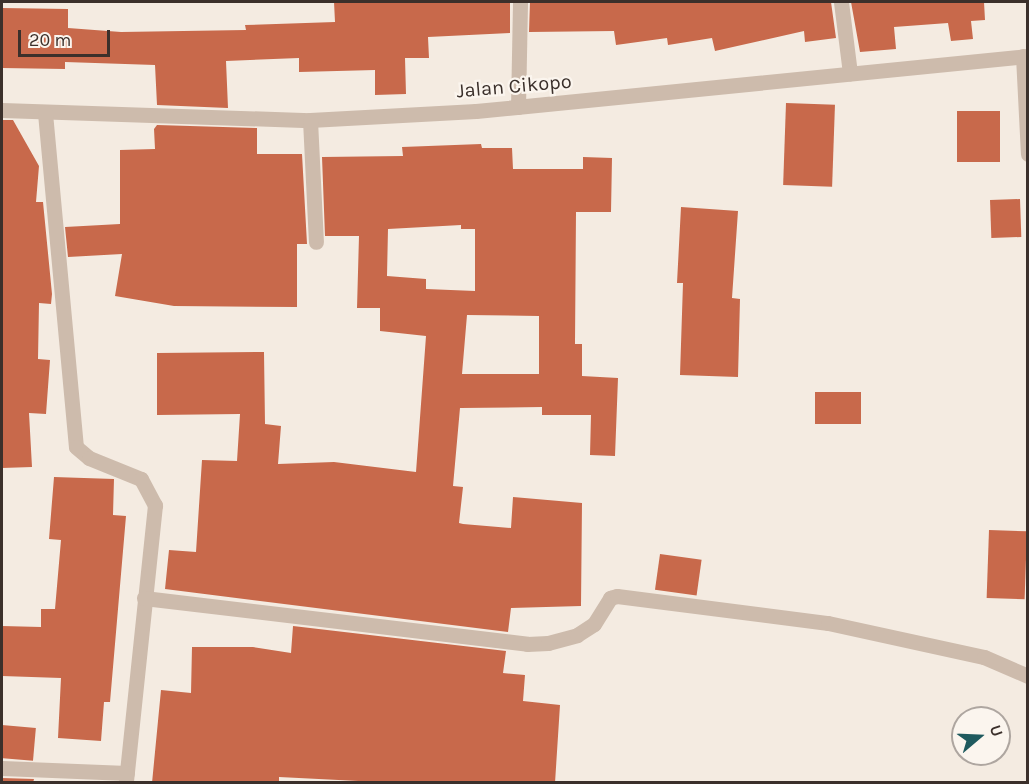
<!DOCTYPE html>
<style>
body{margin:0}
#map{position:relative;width:1029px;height:784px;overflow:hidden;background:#f4ebe1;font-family:Karla,sans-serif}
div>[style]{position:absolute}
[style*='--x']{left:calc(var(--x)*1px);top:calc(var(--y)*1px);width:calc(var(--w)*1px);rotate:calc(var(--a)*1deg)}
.building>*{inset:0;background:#c8694b;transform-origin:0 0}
.minor>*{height:15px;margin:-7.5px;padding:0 7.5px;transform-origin:7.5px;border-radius:7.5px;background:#cdbbac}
span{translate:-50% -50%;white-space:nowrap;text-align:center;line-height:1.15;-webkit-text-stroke:4.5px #fbf5ee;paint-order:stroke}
.street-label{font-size:20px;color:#3b302b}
.frame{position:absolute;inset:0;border:3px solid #3b302b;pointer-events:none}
.north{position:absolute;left:951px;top:706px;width:60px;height:60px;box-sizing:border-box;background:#fbf5ee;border:2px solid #aea6a0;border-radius:50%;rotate:71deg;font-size:16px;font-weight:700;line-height:24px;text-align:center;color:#3b302b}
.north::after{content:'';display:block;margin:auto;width:21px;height:27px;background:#1f5a5e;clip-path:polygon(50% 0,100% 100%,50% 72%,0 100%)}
.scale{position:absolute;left:18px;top:30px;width:92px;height:27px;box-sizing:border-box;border:3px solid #3b302b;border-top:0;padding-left:8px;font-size:18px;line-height:21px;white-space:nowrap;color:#3b302b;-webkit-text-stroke:4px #fbf5ee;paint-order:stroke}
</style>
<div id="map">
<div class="building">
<div style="clip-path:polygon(334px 2px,510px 2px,510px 33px,428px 37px,429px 58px,405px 58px,406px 94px,375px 95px,375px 70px,299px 72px,299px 58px,226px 61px,228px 108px,157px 105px,155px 65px,65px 62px,65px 69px,2px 68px,2px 8px,68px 9px,68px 28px,121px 32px,246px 30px,245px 25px,335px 22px)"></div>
<div style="clip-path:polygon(530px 2px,831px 2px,836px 38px,805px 42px,804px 31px,715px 51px,712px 38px,668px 45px,667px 38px,616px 45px,614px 31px,529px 32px)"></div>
<div style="clip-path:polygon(851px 2px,984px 2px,985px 20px,971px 21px,973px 39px,951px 41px,948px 23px,894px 27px,896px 49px,860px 52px)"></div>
<div style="left:786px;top:103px;width:49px;height:82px;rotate:2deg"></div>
<div style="left:957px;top:111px;width:43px;height:51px"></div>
<div style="clip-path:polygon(2px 120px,13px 120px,39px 166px,36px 202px,43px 202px,52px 294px,51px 304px,39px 303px,38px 359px,50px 360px,46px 414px,29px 413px,32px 467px,2px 468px)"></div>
<div style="clip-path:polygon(157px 125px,257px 128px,257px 154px,302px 154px,307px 244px,297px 244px,297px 307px,174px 306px,115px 296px,122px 254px,68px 257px,65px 227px,120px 224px,120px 150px,155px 149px,154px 129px)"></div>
<div style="clip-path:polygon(evenodd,481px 144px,482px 148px,512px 148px,513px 169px,583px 169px,583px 157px,612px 158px,611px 212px,576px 212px,575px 344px,582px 344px,582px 376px,618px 378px,615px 456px,590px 455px,591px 415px,542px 415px,542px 407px,460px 408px,453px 486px,463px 487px,459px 523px,463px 524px,511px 528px,513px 497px,582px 503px,581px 606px,511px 608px,508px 632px,165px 589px,169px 550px,196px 552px,202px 460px,237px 461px,240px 414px,157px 415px,157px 353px,264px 352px,265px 424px,281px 426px,278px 464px,334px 462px,416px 472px,426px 336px,380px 331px,380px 308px,357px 308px,359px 236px,325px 236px,322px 157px,403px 156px,402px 147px,481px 144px,461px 225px,461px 229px,475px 229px,475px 291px,426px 289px,426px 279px,387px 276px,388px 229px,461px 225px,481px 144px,467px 315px,539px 316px,539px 374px,462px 374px,467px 315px)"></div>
<div style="left:1020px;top:199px;width:38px;height:30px;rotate:88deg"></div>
<div style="clip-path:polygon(681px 207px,738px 211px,732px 298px,740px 299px,738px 377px,680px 375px,683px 283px,677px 283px)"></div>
<div style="left:815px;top:392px;width:46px;height:32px"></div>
<div style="clip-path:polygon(54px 477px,114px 479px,113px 515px,126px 516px,110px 702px,104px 702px,101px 741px,58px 738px,61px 678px,2px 676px,2px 626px,41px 627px,41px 609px,55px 609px,61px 540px,49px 539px)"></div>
<div style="left:989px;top:530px;width:38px;height:68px;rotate:2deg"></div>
<div style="left:660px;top:554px;width:42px;height:36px;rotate:8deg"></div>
<div style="clip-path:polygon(293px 626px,506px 651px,503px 673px,525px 675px,523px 701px,560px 705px,555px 783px,398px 783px,279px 777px,279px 783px,152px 783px,161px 690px,191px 693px,192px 647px,253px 647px,291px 653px)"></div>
<div style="left:2px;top:725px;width:34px;height:33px;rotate:5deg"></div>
<div style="clip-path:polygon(2px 778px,34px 779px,33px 783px,2px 783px)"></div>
</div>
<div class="minor">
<div style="--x:841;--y:2;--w:72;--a:82.8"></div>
<div style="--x:1023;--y:56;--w:98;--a:87.1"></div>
<div style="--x:518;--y:107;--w:105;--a:-88.9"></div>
<div style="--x:2;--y:110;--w:308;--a:1.9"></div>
<div style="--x:310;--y:120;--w:166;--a:-3.1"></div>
<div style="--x:476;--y:111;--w:555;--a:-5.69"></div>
<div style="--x:45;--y:113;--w:335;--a:84.7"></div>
<div style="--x:76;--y:447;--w:17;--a:40"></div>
<div style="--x:89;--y:458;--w:56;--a:22"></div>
<div style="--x:141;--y:479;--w:30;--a:62"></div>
<div style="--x:155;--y:505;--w:279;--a:96"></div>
<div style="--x:310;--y:120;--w:122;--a:87.2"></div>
<div style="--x:144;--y:598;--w:386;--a:6.8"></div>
<div style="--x:527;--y:644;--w:21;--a:-3"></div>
<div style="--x:548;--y:643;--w:30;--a:-15"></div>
<div style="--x:577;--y:635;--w:20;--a:-33"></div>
<div style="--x:594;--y:624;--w:31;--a:-58"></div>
<div style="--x:610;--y:598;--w:7;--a:-16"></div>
<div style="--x:617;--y:596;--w:213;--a:7.3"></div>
<div style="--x:828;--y:623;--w:160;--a:12.3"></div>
<div style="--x:984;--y:657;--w:48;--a:23.4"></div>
<div style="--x:2;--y:768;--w:125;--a:2.3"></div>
</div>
<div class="street-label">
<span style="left:514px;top:86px;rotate:-5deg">Jalan Cikopo</span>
</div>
<div class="frame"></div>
<div class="north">U</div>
<div class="scale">20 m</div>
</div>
